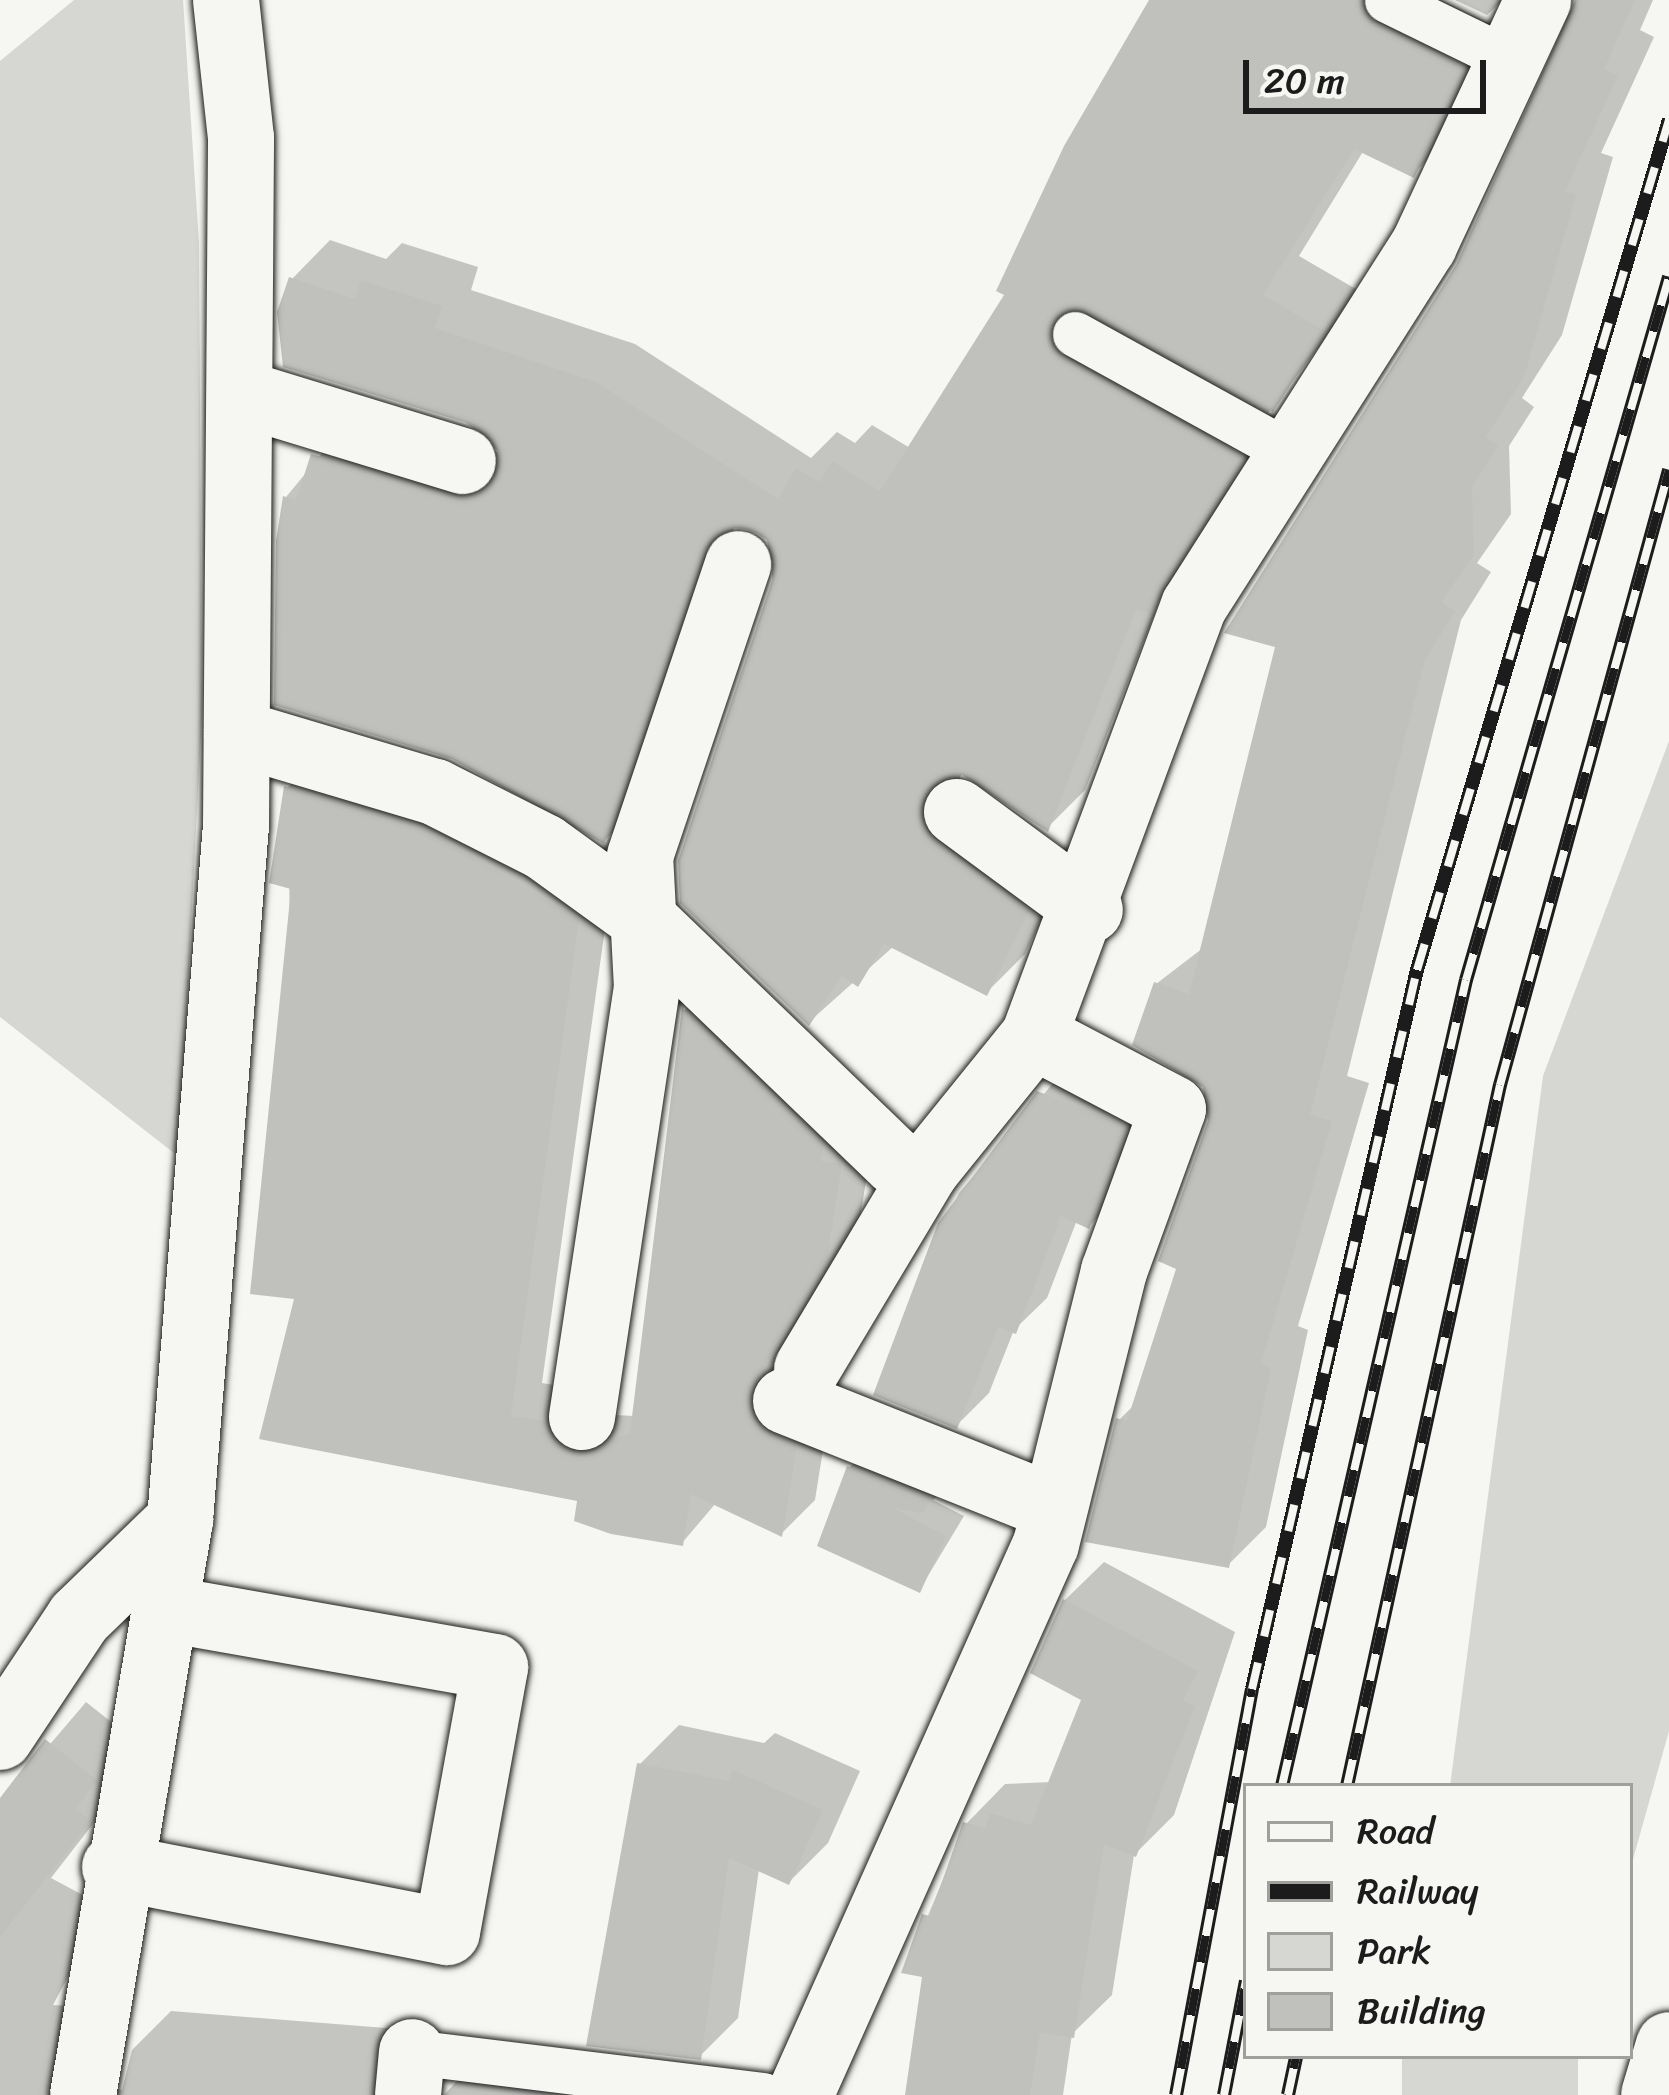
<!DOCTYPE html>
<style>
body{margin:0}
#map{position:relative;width:1669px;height:2095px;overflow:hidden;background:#f6f6f2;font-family:Sriracha,sans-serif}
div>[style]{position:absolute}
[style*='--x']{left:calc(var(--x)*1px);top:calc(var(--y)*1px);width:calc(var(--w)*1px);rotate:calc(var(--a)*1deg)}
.green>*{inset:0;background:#d6d6d2;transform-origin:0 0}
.shadow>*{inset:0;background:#0003}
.building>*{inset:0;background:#c0c0bd}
.roads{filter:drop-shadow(0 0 3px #1c1c1c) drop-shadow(0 0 3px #1c1c1c)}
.service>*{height:45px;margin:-22.5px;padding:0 22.5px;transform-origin:22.5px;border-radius:22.5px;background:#f6f6f2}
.minor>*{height:66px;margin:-33px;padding:0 33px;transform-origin:33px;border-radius:33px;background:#f6f6f2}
.rail>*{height:14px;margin-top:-7px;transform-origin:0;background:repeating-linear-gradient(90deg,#f6f6f2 0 27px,#1c1c1c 0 54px);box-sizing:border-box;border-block:3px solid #1c1c1c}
span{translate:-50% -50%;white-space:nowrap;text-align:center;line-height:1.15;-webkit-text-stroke:9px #f6f6f2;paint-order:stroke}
.legend{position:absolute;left:1243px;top:1783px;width:390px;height:276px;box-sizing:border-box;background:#f6f6f2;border:3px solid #9f9f9c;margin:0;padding:15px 21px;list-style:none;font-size:36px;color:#1c1c1c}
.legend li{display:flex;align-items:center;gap:24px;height:60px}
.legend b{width:60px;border:3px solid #9f9f9c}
.scale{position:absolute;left:1243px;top:60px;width:243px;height:54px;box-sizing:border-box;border:6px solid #1c1c1c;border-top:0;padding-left:15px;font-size:36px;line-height:42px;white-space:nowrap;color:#1c1c1c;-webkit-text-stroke:9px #f6f6f2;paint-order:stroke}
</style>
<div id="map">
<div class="green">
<div style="clip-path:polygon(74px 0,183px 0,199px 243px,202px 715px,179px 1157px,0 1017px,0 61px)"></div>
<div style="clip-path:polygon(1669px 741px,1669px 1731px,1630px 1870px,1630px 1786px,1450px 1786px,1543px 1076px)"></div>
<div style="left:1402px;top:2056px;width:176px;height:39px"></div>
</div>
<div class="shadow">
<div style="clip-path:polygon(1153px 0,1441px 0,1501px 29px,1452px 136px,1413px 174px,1364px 150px,1299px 256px,1361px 292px,1268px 413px,1280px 419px,1160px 600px,1085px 790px,1047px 828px,961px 771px,959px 787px,1065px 872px,1025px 954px,986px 993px,894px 946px,809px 1022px,769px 538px,735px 525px,642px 803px,604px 841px,286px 497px,352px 417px,503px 453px,292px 279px,330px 240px,386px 259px,402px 243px,478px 267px,471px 290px,635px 344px,811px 458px,837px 432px,855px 443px,872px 425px,910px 448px,1008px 293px,1066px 148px)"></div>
<div style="clip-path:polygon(1455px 0,1503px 0,1487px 15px)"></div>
<div style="clip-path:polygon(1577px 0,1653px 0,1640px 30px,1654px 37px,1601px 153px,1613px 157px,1562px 335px,1522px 398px,1534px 407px,1509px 446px,1511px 514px,1477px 563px,1491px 572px,1461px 620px,1347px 1076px,1369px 1083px,1298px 1326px,1308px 1330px,1266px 1527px,1228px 1565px,1119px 1420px,1136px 1403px,1180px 1267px,1214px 1105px,1156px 984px,1203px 948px,1461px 263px)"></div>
<div style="clip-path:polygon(320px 754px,611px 885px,542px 1383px,579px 1389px,593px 1414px,635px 1416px,685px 1010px,717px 977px,874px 1131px,815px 1500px,782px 1533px,716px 1503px,682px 1543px,581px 1498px,298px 1297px,287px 788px)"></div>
<div style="clip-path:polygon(1072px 1061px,1157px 1095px,1121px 1194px,1089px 1226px,1077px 1220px,1047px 1298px,1014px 1330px,989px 1393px,957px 1425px,877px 1394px,959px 1193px)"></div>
<div style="clip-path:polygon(869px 1448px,943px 1490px,933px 1500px,964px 1516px,920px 1589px,850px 1467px)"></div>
<div style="clip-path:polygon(1104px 1562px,1235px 1632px,1174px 1815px,1134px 1855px,1112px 1995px,1072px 2034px,1063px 2095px,908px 2095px,925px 1975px,905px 1971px,966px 1824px,1005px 1784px,1051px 1782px,1085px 1699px,1065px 1600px)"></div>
<div style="clip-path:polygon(86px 1702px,134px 1740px,127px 1780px,51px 1878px,105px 1907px,53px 2005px,91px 2007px,99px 2086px,122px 2090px,132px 2050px,171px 2011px,411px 2030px,412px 2072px,444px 2095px,489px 2046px,731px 2095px,0 2095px,0 1803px)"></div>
<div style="clip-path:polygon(679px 1725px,764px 1743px,775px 1733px,860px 1771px,828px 1843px,789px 1882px,759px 1869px,738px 2018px,699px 2057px,640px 1764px)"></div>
</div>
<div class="building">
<div style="clip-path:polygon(1149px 0,1360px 0,1375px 24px,1465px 68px,1414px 178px,1354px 149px,1263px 295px,1325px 331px,1273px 412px,1087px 310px,1051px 322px,1062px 358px,1244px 458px,1151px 613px,1136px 609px,1048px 832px,962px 775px,926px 791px,922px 826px,934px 841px,1029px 911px,987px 996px,884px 944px,858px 987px,842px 976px,809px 1026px,680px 903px,678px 861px,774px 575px,767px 540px,751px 529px,729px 528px,702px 552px,604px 844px,452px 759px,274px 705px,276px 541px,283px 496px,296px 500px,311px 454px,470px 498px,489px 488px,500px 454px,474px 425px,283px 367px,277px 312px,289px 277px,355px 299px,361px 280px,442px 306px,435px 328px,596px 382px,778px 499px,796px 468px,819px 482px,832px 461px,880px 491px,1004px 295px,996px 291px,1064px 146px)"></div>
<div style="clip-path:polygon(1575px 0,1635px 0,1604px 69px,1618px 76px,1565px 191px,1576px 195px,1524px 377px,1486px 437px,1498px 446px,1472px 487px,1474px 555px,1441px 602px,1455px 611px,1424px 662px,1310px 1115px,1332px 1121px,1261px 1364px,1271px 1368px,1229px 1568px,1085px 1542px,1116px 1418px,1127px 1421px,1176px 1269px,1158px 1261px,1208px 1121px,1203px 1087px,1132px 1045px,1154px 982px,1189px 994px,1275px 647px,1224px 633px,1456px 265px)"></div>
<div style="clip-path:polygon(284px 786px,421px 827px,579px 919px,511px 1416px,546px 1421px,578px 1454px,630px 1433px,682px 1008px,823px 1144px,821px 1161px,842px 1164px,826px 1264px,751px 1388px,757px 1425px,797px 1446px,782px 1537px,691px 1494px,683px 1546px,611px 1534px,574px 1521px,577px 1501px,259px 1439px,294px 1299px,250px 1294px,291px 889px,269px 883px)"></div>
<div style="clip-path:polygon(1037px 1091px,1127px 1127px,1089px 1229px,1061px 1216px,1016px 1334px,998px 1327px,957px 1429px,873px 1395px,938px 1223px)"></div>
<div style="clip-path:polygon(847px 1466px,930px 1498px,924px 1513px,893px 1508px,946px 1536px,920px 1593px,817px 1546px)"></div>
<div style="clip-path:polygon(1063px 1599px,1198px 1671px,1183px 1700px,1195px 1706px,1136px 1857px,1104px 1844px,1074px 2038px,1040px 2032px,1030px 2095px,905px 2095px,922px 1977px,901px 1973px,922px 1914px,930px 1916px,963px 1822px,985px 1828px,990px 1813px,1031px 1825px,1081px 1700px,1030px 1673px)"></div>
<div style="clip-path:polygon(45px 1739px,97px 1780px,76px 1809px,91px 1821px,0 1937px,0 1798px)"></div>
<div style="clip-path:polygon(637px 1763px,728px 1781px,733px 1770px,823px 1810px,789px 1885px,729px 1858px,701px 2060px,586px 2046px)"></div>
</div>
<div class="roads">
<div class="service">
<div style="--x:1387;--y:0;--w:137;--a:26"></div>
<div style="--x:1075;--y:334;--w:240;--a:28.9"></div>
<div style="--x:412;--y:2052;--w:354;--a:7"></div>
</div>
<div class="minor">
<div style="--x:240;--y:393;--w:233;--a:17"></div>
<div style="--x:237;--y:733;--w:207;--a:16.6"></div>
<div style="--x:435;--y:792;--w:122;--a:26.8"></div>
<div style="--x:544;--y:847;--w:121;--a:35.9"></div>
<div style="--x:642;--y:918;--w:354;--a:43.9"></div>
<div style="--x:897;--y:1163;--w:30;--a:14"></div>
<div style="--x:926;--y:1170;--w:172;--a:-51.1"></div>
<div style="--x:1034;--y:1036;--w:459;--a:-69.6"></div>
<div style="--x:1194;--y:606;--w:428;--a:-57.5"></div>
<div style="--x:1424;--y:245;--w:270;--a:-65"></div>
<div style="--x:957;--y:812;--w:165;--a:36.4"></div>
<div style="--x:807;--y:1369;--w:232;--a:-59.1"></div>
<div style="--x:786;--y:1401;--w:287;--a:21.7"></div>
<div style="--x:582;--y:1417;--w:434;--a:-81.4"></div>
<div style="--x:647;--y:988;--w:132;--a:-93"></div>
<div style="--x:640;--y:856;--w:308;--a:-71.4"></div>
<div style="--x:0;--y:1737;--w:143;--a:-56.4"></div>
<div style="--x:79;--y:1618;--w:141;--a:-44.1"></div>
<div style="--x:115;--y:1867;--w:338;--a:11.1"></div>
<div style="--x:447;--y:1932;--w:269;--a:-79.7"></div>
<div style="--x:495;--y:1667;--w:334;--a:-170"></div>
<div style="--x:83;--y:2095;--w:583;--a:-80.42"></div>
<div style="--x:180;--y:1520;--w:696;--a:-85.39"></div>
<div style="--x:236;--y:826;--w:688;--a:-89.58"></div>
<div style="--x:241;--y:138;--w:139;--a:-96.2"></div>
<div style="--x:408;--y:2095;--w:43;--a:-84.7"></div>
<div style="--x:800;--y:2095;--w:603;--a:-65.94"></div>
<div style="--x:1046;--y:1544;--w:281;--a:-76"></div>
<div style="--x:1114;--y:1271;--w:172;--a:-70"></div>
<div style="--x:1173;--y:1109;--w:157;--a:-152.3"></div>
<div style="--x:1654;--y:2095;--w:52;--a:-73.3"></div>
</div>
</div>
<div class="rail">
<div style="--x:1282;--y:1786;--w:827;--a:-77.14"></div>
<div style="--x:1466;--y:980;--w:732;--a:-73.89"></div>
<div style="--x:1347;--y:1786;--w:718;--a:-77.69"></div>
<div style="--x:1500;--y:1085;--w:638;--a:-74.63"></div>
<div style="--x:1176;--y:2095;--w:413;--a:-79.4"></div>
<div style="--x:1252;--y:1689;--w:738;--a:-77.08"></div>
<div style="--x:1417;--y:970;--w:887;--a:-73.49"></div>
<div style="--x:1224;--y:2095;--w:116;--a:-79.1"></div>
<div style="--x:1288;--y:2095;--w:40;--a:-78"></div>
</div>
<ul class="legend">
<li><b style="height:15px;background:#f6f6f2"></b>Road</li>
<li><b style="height:15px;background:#1c1c1c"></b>Railway</li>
<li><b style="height:33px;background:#d6d6d2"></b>Park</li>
<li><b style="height:33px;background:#c0c0bd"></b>Building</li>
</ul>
<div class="scale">20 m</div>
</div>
